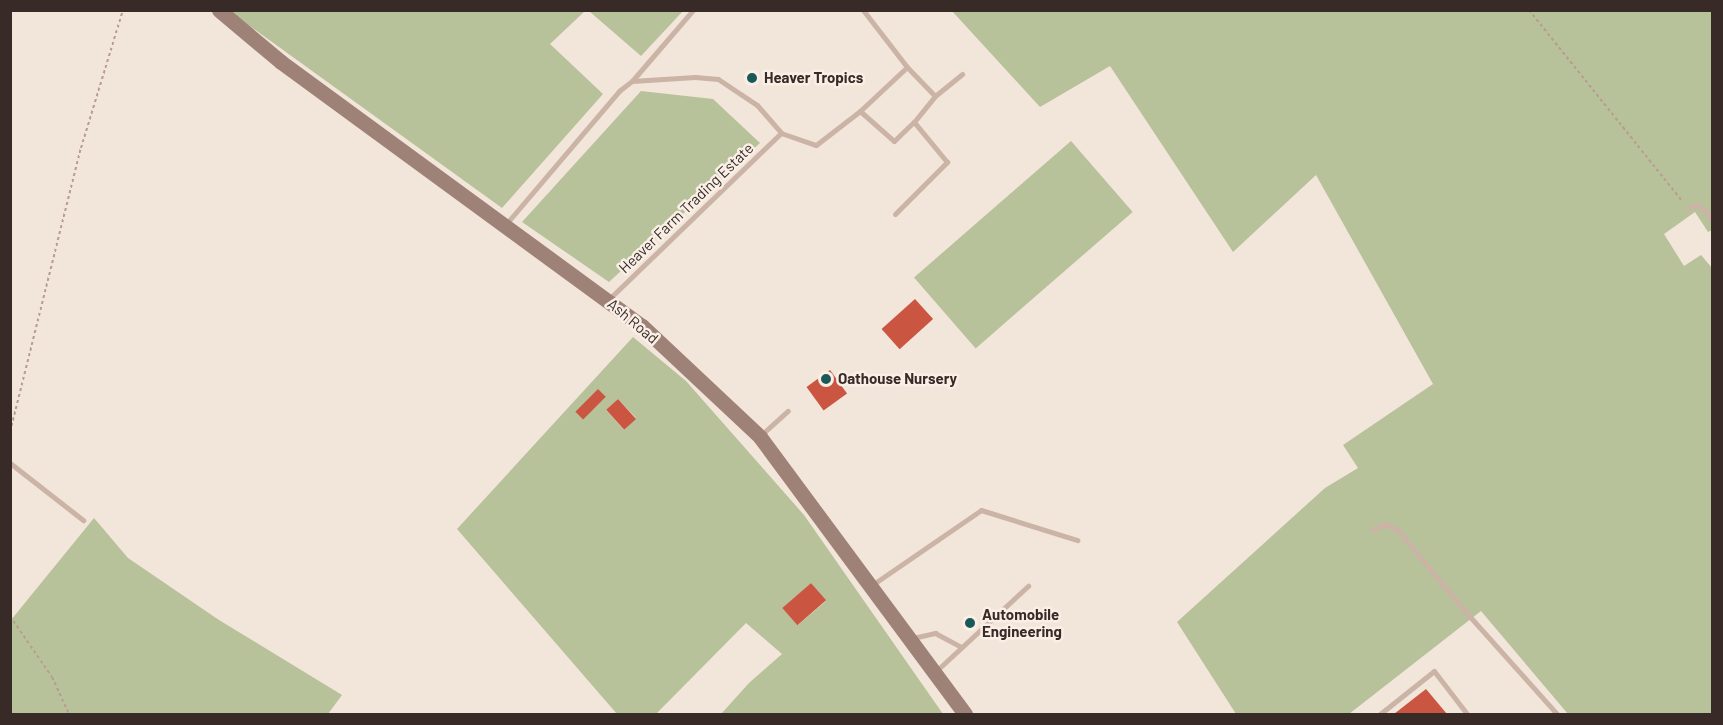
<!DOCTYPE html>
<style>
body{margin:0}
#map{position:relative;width:1723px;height:725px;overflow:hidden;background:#f2e5da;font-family:Barlow,sans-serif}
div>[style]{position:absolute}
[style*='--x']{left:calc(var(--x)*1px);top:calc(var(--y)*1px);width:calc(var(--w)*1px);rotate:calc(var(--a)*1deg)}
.green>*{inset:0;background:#b8c29a;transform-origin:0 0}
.building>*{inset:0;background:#ca5541;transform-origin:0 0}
.path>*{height:2px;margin-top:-1px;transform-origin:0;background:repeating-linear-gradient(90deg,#b79d90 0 3px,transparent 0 6px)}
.lane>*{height:5px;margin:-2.5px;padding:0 2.5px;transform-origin:2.5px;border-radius:2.5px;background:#cbb3a6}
.secondary>*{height:15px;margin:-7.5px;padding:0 7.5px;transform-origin:7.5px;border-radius:7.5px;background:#9f8277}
.dots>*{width:16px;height:16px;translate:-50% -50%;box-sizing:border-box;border:3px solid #faefe7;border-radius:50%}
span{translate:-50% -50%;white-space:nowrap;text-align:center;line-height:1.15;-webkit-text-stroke:5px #faefe7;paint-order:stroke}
.poi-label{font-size:15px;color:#372a27;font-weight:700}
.left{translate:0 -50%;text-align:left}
.street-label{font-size:15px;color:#372a27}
.frame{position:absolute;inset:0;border:12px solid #372a27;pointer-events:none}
</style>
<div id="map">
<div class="green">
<div style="clip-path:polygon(229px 11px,585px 11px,550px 44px,603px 94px,502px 208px)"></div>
<div style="clip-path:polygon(589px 11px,683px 11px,641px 56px)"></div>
<div style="clip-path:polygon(952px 11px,1712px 11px,1712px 230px,1708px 232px,1695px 212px,1664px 234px,1684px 266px,1701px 255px,1712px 268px,1712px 714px,1568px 714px,1481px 611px,1349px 714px,1236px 714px,1177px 622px,1325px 488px,1358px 468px,1343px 445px,1433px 384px,1316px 175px,1233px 252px,1110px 66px,1040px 107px)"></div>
<div style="clip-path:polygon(641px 91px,713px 99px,760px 143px,609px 282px,522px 222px)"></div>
<div style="left:1071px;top:141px;width:94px;height:208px;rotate:49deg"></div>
<div style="clip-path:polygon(evenodd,633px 337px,686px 381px,804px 515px,943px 714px,721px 714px,749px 683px,782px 654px,746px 623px,656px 714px,617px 714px,457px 529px,633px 337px,618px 399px,636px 418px,624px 430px,606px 410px,618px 399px,633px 337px,811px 583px,826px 601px,798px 625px,783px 608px,811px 583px)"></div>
<div style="clip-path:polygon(94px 518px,128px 558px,219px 620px,342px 695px,328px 714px,11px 714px,11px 620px)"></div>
</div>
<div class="building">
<div style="left:915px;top:299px;width:27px;height:45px;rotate:48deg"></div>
<div style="left:830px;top:370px;width:29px;height:29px;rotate:54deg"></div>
<div style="left:598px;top:389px;width:11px;height:32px;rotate:45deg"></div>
<div style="left:618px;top:399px;width:27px;height:16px;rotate:48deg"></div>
<div style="left:811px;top:583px;width:23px;height:38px;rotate:49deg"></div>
<div style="clip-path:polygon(1426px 689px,1447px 714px,1394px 714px)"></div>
</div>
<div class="path">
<div style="--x:1529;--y:10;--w:246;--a:51.3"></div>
<div style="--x:10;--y:432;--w:293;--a:-76"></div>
<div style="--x:81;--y:148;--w:144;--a:-73.1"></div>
<div style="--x:10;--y:616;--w:74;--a:55.5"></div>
<div style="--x:52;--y:677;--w:41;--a:65.3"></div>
</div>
<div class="lane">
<div style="--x:863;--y:10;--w:72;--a:52.3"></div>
<div style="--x:907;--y:67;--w:40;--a:46"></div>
<div style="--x:632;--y:81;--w:63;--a:-3.6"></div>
<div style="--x:695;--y:77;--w:23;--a:5"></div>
<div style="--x:718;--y:79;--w:47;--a:33.7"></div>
<div style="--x:757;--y:105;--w:37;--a:49"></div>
<div style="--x:781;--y:133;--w:37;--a:19"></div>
<div style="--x:816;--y:145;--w:56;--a:-37.7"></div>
<div style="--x:860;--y:111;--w:45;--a:41.4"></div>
<div style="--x:894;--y:141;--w:28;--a:-44"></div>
<div style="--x:914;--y:122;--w:33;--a:-51"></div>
<div style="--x:935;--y:96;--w:35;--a:-39"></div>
<div style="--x:860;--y:111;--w:64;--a:-43.1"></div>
<div style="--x:1689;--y:208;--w:9;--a:-21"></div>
<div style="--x:1697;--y:205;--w:12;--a:35"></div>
<div style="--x:1707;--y:212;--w:11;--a:63"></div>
<div style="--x:895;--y:214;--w:74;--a:-45"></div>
<div style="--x:947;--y:162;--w:52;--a:-129.5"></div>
<div style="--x:506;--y:224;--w:175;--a:-49.6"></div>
<div style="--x:619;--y:91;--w:16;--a:-38"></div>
<div style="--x:632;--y:81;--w:94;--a:-49.3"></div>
<div style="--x:609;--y:299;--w:239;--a:-44"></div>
<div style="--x:761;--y:435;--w:36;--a:-42"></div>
<div style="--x:10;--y:463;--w:93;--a:38"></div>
<div style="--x:1373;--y:529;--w:14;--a:-21"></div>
<div style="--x:1386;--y:524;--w:13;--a:27"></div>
<div style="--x:1398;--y:530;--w:104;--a:50.5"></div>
<div style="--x:1464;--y:610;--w:140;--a:48.2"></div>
<div style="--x:872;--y:585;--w:132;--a:-34.5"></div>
<div style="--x:981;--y:510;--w:101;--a:17.4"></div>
<div style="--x:913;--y:638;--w:23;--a:-13"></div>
<div style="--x:935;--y:633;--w:30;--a:28"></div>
<div style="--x:935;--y:672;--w:127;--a:-42.8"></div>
<div style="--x:1380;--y:714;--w:69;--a:-38.5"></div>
<div style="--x:1434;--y:671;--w:54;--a:52.5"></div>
</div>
<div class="secondary">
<div style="--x:219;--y:10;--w:81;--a:40"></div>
<div style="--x:281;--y:62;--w:447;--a:36.2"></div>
<div style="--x:642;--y:326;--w:162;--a:43.2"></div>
<div style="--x:760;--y:437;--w:345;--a:53.5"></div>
</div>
<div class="dots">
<div style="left:752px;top:78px;background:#1b5957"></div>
<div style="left:826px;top:379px;background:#1b5957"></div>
<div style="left:970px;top:623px;background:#1b5957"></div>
</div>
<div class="poi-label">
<span class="left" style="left:764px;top:78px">Heaver Tropics</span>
<span class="left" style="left:838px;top:379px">Oathouse Nursery</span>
<span class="left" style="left:982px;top:623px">Automobile<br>Engineering</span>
</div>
<div class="street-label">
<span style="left:686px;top:208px;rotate:-44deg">Heaver Farm Trading Estate</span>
<span style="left:633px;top:321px;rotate:40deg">Ash Road</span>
</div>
<div class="frame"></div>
</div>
